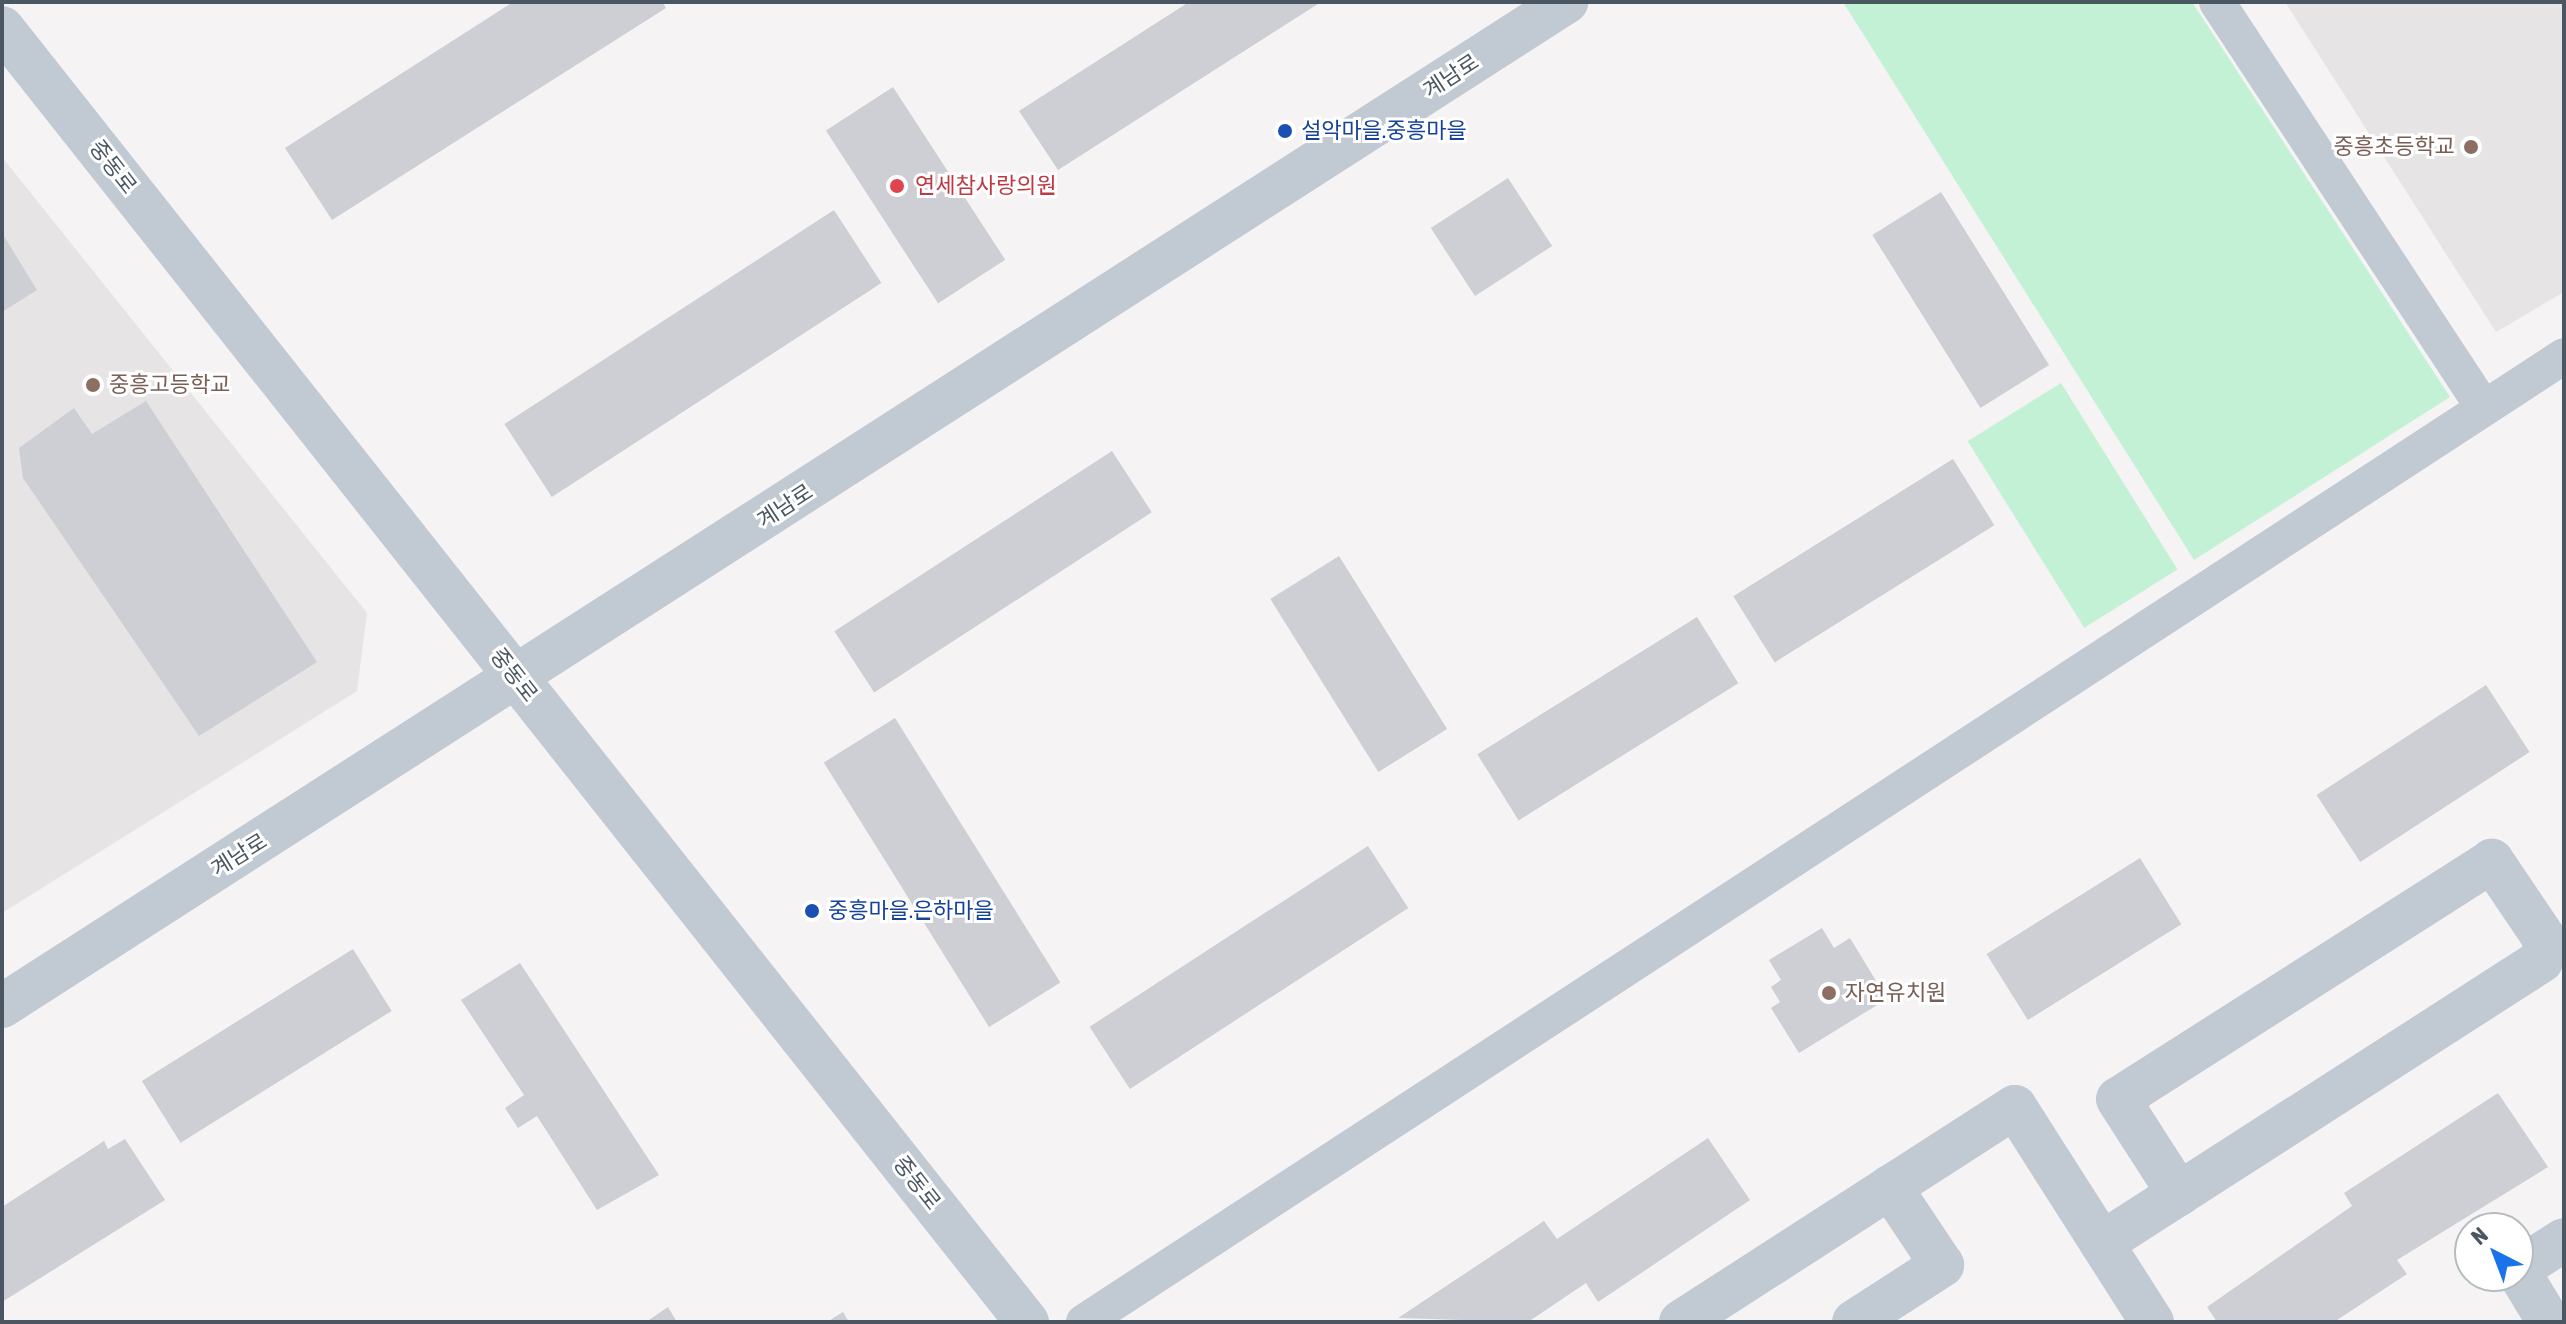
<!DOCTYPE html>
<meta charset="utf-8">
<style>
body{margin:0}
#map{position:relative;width:2566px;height:1324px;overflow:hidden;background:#f5f3f3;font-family:"Asap Condensed","Noto Sans KR",sans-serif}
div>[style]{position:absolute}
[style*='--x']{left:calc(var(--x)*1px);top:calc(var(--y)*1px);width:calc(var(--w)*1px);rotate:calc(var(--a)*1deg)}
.education>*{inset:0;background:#e6e4e5}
.green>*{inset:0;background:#c3f1d5;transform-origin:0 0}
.building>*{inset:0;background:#cdcfd5;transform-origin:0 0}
.pedestrian>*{height:36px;margin:-18px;padding:0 18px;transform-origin:18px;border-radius:18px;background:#c1cad2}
.minor>*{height:44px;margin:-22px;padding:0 22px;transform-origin:22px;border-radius:22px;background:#c1cad2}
.tertiary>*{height:44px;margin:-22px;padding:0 22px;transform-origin:22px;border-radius:22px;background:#c1cad2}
.dots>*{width:22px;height:22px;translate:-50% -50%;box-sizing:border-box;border:4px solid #fff;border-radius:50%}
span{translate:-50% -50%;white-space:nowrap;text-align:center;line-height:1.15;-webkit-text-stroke:6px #fff;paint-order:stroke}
.street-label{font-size:22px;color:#4a5661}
.transit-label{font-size:22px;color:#164399}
.left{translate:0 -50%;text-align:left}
.education-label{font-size:22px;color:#785e54}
.right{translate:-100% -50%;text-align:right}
.health-label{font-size:22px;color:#be3a42}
.frame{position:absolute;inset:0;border:4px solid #4a5661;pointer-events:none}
.north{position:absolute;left:2454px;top:1212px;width:80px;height:80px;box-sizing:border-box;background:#fff;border:2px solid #b7bbc0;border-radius:50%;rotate:318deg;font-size:22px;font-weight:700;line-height:32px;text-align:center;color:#4a5661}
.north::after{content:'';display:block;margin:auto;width:28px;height:36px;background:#1a73e8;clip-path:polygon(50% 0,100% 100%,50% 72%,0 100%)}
</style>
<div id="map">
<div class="education">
<div style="clip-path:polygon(2285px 2px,2564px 2px,2564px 292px,2496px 332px)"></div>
<div style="clip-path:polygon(2px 157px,367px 613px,357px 691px,2px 913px)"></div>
</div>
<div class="green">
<div style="clip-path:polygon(1843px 2px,2192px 2px,2450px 397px,2194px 560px)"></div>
<div style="left:2061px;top:383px;width:220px;height:110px;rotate:58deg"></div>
</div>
<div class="building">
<div style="clip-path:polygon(513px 2px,662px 2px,666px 8px,332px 220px,285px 148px)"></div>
<div style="clip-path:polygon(1189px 2px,1321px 2px,1058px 170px,1019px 111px)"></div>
<div style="left:893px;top:87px;width:206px;height:80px;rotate:57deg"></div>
<div style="left:1508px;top:178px;width:81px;height:92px;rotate:57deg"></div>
<div style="left:1941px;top:192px;width:204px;height:81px;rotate:58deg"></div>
<div style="left:834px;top:210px;width:87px;height:393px;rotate:57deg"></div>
<div style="clip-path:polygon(2px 233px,37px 290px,2px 312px)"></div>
<div style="clip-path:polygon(146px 401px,317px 662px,199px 736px,23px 478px,19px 448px,74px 408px,92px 434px)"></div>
<div style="left:1112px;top:451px;width:73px;height:331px;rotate:57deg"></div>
<div style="left:1953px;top:459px;width:78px;height:259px;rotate:58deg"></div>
<div style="left:1339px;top:556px;width:204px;height:81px;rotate:58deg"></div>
<div style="left:1697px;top:617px;width:78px;height:259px;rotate:58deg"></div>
<div style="left:2486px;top:685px;width:80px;height:202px;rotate:57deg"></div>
<div style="left:895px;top:718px;width:312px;height:84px;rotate:58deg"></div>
<div style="left:1368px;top:846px;width:74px;height:332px;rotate:57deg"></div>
<div style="left:2140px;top:858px;width:78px;height:181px;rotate:58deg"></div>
<div style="clip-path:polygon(1822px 928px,1834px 948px,1850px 938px,1887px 999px,1799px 1053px,1771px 1008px,1780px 1002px,1771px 987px,1781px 980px,1769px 960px)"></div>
<div style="left:353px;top:949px;width:73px;height:249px;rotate:58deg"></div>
<div style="clip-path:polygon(520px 963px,659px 1175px,597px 1210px,537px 1116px,518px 1128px,505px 1108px,524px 1095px,461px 1000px)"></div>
<div style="clip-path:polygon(2498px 1093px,2548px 1167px,2397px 1260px,2407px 1274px,2334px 1322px,2217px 1322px,2207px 1307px,2352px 1206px,2344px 1193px)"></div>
<div style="clip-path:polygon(1708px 1138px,1750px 1200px,1598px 1302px,1586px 1283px,1528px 1322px,1398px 1318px,1544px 1221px,1557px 1239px)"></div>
<div style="clip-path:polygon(125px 1139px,165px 1200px,2px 1302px,2px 1207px,104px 1141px,108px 1149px)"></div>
<div style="clip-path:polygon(668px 1307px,677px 1322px,646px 1322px)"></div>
<div style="clip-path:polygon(843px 1312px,849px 1322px,827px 1322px)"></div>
</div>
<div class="pedestrian">
<div style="--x:2217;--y:2;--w:486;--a:56.7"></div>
<div style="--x:1084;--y:1322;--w:1767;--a:-33.13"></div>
</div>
<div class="minor">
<div style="--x:2;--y:1006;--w:1859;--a:-32.7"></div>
<div style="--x:2102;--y:1243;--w:522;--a:-32.72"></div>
<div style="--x:2541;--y:961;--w:21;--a:-76"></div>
<div style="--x:2546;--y:941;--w:97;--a:-124"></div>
<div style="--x:2492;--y:861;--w:443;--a:147.5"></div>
<div style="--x:2118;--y:1099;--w:113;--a:57.3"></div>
<div style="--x:2518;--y:1269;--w:54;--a:-32.2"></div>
<div style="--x:2518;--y:1271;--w:60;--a:58.7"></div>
<div style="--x:1681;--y:1322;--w:397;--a:-32.8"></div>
<div style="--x:2015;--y:1107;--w:255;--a:57.5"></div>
<div style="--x:1854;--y:1322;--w:105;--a:-32.9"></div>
<div style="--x:1942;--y:1265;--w:94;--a:-123.7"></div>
</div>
<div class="tertiary">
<div style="--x:2;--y:28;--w:1651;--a:51.62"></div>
</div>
<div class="dots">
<div style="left:1285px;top:131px;background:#1a4fb4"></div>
<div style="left:2471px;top:147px;background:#8d6e63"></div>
<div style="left:897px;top:186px;background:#e0444e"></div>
<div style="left:93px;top:385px;background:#8d6e63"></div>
<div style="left:812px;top:911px;background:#1a4fb4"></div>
<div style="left:1829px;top:993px;background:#8d6e63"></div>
</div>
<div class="street-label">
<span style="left:1451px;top:76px;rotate:-33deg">계남로</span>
<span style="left:113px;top:167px;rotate:52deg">중동로</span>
<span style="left:785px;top:506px;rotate:-33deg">계남로</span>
<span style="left:514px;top:675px;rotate:52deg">중동로</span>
<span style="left:239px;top:855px;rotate:-32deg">계남로</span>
<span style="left:917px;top:1183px;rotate:52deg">중동로</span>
</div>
<div class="transit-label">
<span class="left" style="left:1301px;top:131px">설악마을.중흥마을</span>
<span class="left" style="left:828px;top:911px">중흥마을.은하마을</span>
</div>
<div class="education-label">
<span class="right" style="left:2455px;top:147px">중흥초등학교</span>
<span class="left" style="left:109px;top:385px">중흥고등학교</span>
<span class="left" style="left:1845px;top:993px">자연유치원</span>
</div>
<div class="health-label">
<span class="left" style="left:915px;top:186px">연세참사랑의원</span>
</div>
<div class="frame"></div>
<div class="north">N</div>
</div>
